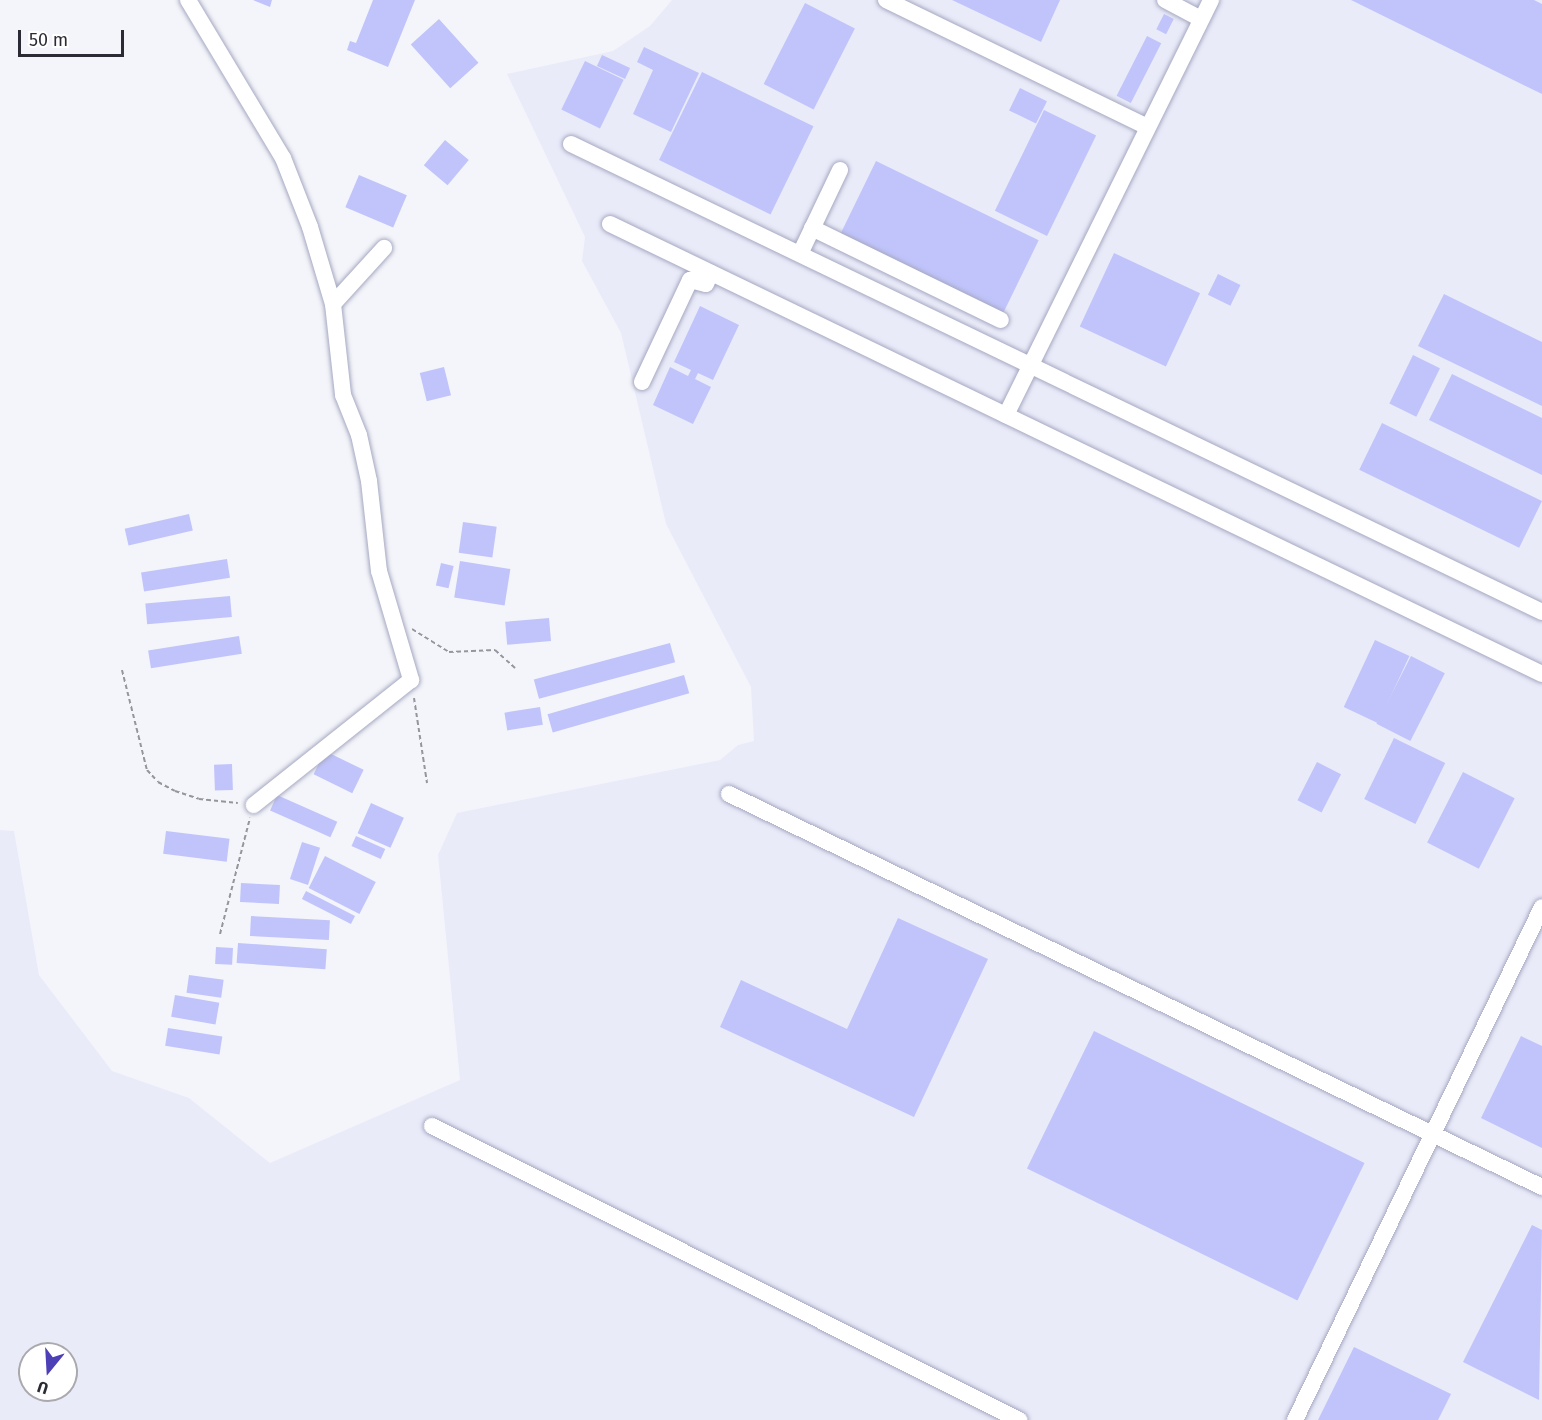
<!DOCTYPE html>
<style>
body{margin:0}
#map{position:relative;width:1542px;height:1420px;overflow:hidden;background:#f4f5fa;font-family:"Fira Sans",sans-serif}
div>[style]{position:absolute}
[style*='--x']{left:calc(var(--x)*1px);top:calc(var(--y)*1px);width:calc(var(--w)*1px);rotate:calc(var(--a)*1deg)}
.built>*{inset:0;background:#eaebf9}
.building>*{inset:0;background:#c0c4fb;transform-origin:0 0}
.path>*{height:2px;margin-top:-1px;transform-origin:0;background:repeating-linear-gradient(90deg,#95969d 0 4.5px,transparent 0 7.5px)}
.roads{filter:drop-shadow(0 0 2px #a5a8c1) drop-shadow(0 0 2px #a5a8c1)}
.minor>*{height:16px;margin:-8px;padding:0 8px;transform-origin:8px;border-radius:8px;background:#fff}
span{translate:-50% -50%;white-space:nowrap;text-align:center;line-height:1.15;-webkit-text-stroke:5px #fff;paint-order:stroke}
.north{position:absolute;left:18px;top:1342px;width:60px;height:60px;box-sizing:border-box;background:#fff;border:2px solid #aaaaae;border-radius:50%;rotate:198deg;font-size:16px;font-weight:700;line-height:24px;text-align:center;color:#2a2b35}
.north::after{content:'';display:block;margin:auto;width:21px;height:27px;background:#4d3fb6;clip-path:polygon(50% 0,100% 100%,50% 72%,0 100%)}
.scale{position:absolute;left:18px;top:30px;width:106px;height:27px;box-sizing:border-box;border:3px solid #2a2b35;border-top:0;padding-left:8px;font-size:18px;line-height:21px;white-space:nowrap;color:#2a2b35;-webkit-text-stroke:4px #fff;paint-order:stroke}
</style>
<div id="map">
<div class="built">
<div style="clip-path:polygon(evenodd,672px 0,1542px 0,1542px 1420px,0 1420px,0 830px,14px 831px,39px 975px,112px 1071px,189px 1098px,270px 1163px,460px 1080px,438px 855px,457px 813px,720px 760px,738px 745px,754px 741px,751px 687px,666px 524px,621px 333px,582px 261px,585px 237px,507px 74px,613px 51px,650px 26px,672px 0,30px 1354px,66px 1354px,66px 1390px,30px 1390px,30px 1354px)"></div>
</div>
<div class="building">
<div style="clip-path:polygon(253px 0,272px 0,270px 7px)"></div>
<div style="clip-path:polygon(373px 0,415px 0,388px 67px,347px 50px,350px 41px,356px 43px)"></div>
<div style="clip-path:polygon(952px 0,1060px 0,1041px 42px)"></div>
<div style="clip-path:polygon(1351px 0,1534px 0,1542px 4px,1542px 94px)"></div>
<div style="left:805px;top:3px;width:56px;height:91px;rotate:27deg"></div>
<div style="left:1164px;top:14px;width:11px;height:17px;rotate:27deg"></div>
<div style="left:439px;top:19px;width:59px;height:38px;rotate:48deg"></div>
<div style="left:1147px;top:36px;width:16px;height:67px;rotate:27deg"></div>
<div style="clip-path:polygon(644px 47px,699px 73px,671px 132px,633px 114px,653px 70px,637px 62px)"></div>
<div style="left:602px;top:55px;width:31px;height:12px;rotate:25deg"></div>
<div style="left:585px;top:61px;width:43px;height:54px;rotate:26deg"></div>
<div style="left:702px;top:72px;width:124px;height:98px;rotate:26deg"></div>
<div style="left:1020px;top:88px;width:30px;height:25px;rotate:26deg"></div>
<div style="left:1044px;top:110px;width:58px;height:112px;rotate:26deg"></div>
<div style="left:445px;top:140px;width:31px;height:33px;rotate:40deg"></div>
<div style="left:876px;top:161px;width:181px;height:84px;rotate:26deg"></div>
<div style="left:359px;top:175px;width:52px;height:35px;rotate:23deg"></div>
<div style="left:1114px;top:253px;width:95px;height:81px;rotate:25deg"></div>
<div style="left:1218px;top:274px;width:25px;height:23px;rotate:26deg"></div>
<div style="clip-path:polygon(1444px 294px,1542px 342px,1542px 406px,1418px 346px)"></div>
<div style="clip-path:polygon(700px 306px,739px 325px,713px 380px,698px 373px,695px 379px,711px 387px,693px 424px,653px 405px,670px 367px,688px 376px,691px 370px,674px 362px)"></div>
<div style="left:1413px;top:355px;width:30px;height:54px;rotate:26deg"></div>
<div style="left:444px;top:367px;width:29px;height:25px;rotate:76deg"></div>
<div style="clip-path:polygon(1452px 374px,1542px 418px,1542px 475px,1429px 420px)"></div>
<div style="left:1382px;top:423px;width:178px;height:52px;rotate:26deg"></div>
<div style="left:189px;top:514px;width:17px;height:66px;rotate:77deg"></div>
<div style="left:463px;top:522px;width:34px;height:31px;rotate:8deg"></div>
<div style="left:227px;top:559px;width:19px;height:87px;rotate:81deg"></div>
<div style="left:460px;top:561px;width:51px;height:37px;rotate:9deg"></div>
<div style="left:441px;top:563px;width:13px;height:23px;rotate:13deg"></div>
<div style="left:230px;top:596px;width:21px;height:85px;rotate:85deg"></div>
<div style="left:549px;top:618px;width:23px;height:44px;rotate:85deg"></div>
<div style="left:239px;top:636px;width:18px;height:92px;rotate:81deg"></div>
<div style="left:1375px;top:640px;width:38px;height:74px;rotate:25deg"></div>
<div style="left:670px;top:643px;width:20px;height:141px;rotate:75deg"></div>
<div style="left:1411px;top:656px;width:38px;height:76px;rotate:27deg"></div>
<div style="left:684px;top:675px;width:19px;height:142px;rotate:74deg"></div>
<div style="left:540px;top:707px;width:18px;height:36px;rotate:81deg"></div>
<div style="left:1394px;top:738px;width:57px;height:68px;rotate:26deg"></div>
<div style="left:325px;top:751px;width:43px;height:26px;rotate:26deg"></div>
<div style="left:1317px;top:762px;width:27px;height:43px;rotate:27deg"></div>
<div style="left:232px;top:764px;width:26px;height:18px;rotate:88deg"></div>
<div style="left:1463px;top:772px;width:58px;height:79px;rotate:27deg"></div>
<div style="left:277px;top:795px;width:66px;height:17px;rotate:24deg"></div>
<div style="left:371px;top:803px;width:36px;height:33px;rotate:24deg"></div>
<div style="left:166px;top:831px;width:64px;height:23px;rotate:7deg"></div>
<div style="left:356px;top:836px;width:32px;height:11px;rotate:24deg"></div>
<div style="left:302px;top:842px;width:19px;height:39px;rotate:18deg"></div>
<div style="left:325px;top:856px;width:57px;height:36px;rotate:27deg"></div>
<div style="left:241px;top:883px;width:39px;height:19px;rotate:3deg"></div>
<div style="left:306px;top:891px;width:55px;height:9px;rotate:27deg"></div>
<div style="left:251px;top:916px;width:79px;height:20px;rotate:3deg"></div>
<div style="clip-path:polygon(898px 918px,988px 959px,914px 1117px,720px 1027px,741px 980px,847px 1029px)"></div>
<div style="left:238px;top:943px;width:89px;height:20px;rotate:4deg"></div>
<div style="left:216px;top:947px;width:17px;height:17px;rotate:3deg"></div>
<div style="left:189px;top:975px;width:35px;height:18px;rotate:8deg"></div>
<div style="left:175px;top:995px;width:45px;height:22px;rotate:10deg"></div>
<div style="left:168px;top:1028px;width:55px;height:18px;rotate:9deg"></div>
<div style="left:1094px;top:1031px;width:301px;height:153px;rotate:26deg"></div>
<div style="clip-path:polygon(1521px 1036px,1542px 1046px,1542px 1148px,1481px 1118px)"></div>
<div style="clip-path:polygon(1532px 1225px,1542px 1230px,1539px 1400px,1463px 1362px)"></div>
<div style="clip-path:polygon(1354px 1347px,1451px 1394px,1438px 1420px,1318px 1420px)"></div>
</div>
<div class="path">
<div style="--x:412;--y:629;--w:44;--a:31.9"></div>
<div style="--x:449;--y:652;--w:46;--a:-2.5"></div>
<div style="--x:495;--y:650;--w:27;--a:42"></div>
<div style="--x:122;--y:670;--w:103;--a:76"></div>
<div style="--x:147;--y:770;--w:16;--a:47"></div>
<div style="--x:158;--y:782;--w:19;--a:28"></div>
<div style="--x:175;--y:791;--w:25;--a:18"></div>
<div style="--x:199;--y:799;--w:39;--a:6"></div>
<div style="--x:414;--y:698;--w:86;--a:81.3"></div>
<div style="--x:220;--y:934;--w:120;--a:-75.5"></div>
</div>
<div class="roads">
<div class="minor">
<div style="--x:188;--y:0;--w:184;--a:59"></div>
<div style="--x:283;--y:158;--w:74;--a:68.6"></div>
<div style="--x:310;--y:227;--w:80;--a:73.4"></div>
<div style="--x:333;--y:304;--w:92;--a:83.7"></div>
<div style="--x:343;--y:395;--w:43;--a:68.2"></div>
<div style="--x:359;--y:435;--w:47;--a:77.7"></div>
<div style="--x:369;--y:481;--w:91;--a:83.7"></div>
<div style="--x:379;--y:571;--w:114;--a:73.6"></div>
<div style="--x:411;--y:680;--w:201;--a:141.5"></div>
<div style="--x:886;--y:0;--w:289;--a:25.9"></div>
<div style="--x:1165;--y:0;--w:41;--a:27.8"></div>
<div style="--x:571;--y:144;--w:1078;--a:25.73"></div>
<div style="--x:610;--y:224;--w:1035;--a:25.77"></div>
<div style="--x:812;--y:228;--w:210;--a:26"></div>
<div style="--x:800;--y:254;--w:93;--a:-64.5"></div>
<div style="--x:333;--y:304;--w:76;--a:-47.7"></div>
<div style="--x:642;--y:382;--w:113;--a:-64.8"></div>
<div style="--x:690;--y:280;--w:16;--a:14"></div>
<div style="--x:706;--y:284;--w:12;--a:-66"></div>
<div style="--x:1006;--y:415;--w:463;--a:-63.7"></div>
<div style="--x:729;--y:794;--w:903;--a:25.8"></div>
<div style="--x:432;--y:1126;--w:657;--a:26.6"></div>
<div style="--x:1295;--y:1420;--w:569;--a:-64.29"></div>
</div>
</div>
<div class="north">U</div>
<div class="scale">50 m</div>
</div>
